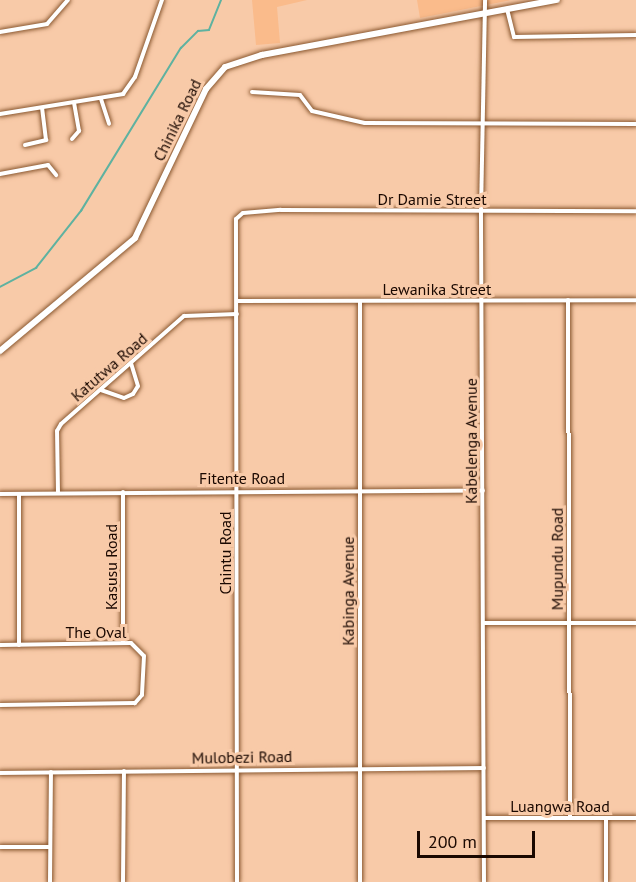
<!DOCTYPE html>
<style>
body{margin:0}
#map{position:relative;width:636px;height:882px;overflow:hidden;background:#f8caa8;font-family:"PT Sans",sans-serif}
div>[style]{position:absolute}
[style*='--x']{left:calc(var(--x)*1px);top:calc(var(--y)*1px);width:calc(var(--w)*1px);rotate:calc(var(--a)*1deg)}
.built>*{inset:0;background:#fabb8b}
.stream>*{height:1.5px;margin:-0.75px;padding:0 0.75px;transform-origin:0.75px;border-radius:0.75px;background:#5eb2a0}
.roads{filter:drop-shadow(0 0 2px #89572f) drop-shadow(0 0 2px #89572f)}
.street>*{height:4px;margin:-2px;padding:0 2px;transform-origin:2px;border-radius:2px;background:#fff}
.secondary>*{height:6px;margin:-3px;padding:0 3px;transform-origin:3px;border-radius:3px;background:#fff}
span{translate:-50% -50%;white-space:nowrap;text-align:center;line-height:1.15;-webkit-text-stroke:6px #f8caa8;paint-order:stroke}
.street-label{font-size:16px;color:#1a0800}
.scale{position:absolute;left:417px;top:831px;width:118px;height:27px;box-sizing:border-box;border:3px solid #1a0800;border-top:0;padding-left:8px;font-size:18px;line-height:21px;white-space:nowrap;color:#1a0800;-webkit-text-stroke:4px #f8caa8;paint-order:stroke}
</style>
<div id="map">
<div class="built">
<div style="clip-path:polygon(252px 0,307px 0,277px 7px,280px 43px,256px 45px)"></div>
<div style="clip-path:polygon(417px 0,511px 0,420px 18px)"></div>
</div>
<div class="stream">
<div style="--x:0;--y:287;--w:41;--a:-27.8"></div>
<div style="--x:36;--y:268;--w:73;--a:-51.7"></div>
<div style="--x:81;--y:211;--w:191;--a:-58.5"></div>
<div style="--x:181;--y:48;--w:24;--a:-45"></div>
<div style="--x:198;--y:31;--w:11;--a:-5"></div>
<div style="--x:209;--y:30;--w:32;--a:-68"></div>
</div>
<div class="roads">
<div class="street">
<div style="--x:507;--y:9;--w:29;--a:76"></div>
<div style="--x:514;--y:37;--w:122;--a:-0.9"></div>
<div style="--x:0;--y:32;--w:48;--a:-9.7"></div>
<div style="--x:47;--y:24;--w:32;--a:-49"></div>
<div style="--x:252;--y:92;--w:48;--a:3.6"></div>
<div style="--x:300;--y:95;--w:20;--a:53"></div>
<div style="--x:312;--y:111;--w:54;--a:12.8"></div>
<div style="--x:365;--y:123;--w:271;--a:0.2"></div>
<div style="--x:101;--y:99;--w:26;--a:72"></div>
<div style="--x:0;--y:114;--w:125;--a:-9.2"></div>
<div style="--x:123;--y:94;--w:21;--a:-55"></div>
<div style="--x:135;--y:77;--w:82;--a:-70.7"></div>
<div style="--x:72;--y:139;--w:11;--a:-49"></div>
<div style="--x:79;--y:131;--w:28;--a:-100"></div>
<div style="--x:25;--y:145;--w:22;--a:-13"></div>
<div style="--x:46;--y:140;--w:32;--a:-97"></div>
<div style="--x:0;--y:174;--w:49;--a:-10.6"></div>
<div style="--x:48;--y:165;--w:13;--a:51"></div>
<div style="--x:568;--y:300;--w:518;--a:89.78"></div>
<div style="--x:238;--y:301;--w:398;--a:-0.1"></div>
<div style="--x:101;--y:390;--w:24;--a:19"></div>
<div style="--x:124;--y:398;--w:10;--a:-24"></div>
<div style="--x:133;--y:394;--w:9;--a:-58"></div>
<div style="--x:138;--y:386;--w:24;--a:-107"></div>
<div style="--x:58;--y:493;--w:62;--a:-90.9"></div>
<div style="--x:57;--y:431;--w:8;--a:-60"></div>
<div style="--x:61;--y:424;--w:164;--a:-41.3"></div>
<div style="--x:184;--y:316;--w:53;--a:-2.2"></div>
<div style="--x:0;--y:494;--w:483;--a:-0.4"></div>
<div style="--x:484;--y:623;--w:152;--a:0"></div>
<div style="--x:123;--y:643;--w:151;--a:-90"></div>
<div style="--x:0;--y:645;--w:131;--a:-0.9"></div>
<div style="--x:131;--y:643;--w:18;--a:45"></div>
<div style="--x:144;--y:656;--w:39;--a:93"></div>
<div style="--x:142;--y:695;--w:11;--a:131"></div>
<div style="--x:135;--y:703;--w:135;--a:179.2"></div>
<div style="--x:19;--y:645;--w:151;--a:-90"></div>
<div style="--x:0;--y:773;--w:484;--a:-0.6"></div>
<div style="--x:484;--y:818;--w:152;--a:0"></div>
<div style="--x:606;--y:818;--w:64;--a:90"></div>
<div style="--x:0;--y:847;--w:50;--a:0"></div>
<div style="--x:50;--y:882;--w:110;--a:-89.5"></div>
<div style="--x:123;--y:882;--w:111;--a:-89.5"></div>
<div style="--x:237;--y:882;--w:663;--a:-90.09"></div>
<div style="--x:236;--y:219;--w:9;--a:-41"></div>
<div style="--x:243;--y:213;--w:38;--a:-5"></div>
<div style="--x:281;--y:210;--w:355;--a:0.2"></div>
<div style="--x:360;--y:882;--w:581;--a:-90"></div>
<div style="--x:484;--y:882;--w:670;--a:-90.26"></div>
<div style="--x:481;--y:212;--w:212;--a:-88.9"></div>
</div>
<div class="secondary">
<div style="--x:0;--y:351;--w:176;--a:-39.9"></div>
<div style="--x:135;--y:238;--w:165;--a:-64.5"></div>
<div style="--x:206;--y:89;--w:29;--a:-49"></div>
<div style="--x:225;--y:67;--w:39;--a:-18"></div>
<div style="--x:262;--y:55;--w:300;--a:-10.6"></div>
</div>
</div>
<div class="street-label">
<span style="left:177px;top:120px;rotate:-64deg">Chinika Road</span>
<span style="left:432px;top:199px">Dr Damie Street</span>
<span style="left:437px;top:289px">Lewanika Street</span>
<span style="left:109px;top:367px;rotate:-41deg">Katutwa Road</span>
<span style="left:471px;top:441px;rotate:-90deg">Kabelenga Avenue</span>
<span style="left:242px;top:478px">Fitente Road</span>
<span style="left:225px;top:553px;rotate:-90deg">Chintu Road</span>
<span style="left:557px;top:559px;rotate:-90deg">Mupundu Road</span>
<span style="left:111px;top:567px;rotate:-90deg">Kasusu Road</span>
<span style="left:348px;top:591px;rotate:-90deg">Kabinga Avenue</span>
<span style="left:96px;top:632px">The Oval</span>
<span style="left:242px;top:757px;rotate:-1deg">Mulobezi Road</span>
<span style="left:560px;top:806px">Luangwa Road</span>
</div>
<div class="scale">200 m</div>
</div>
